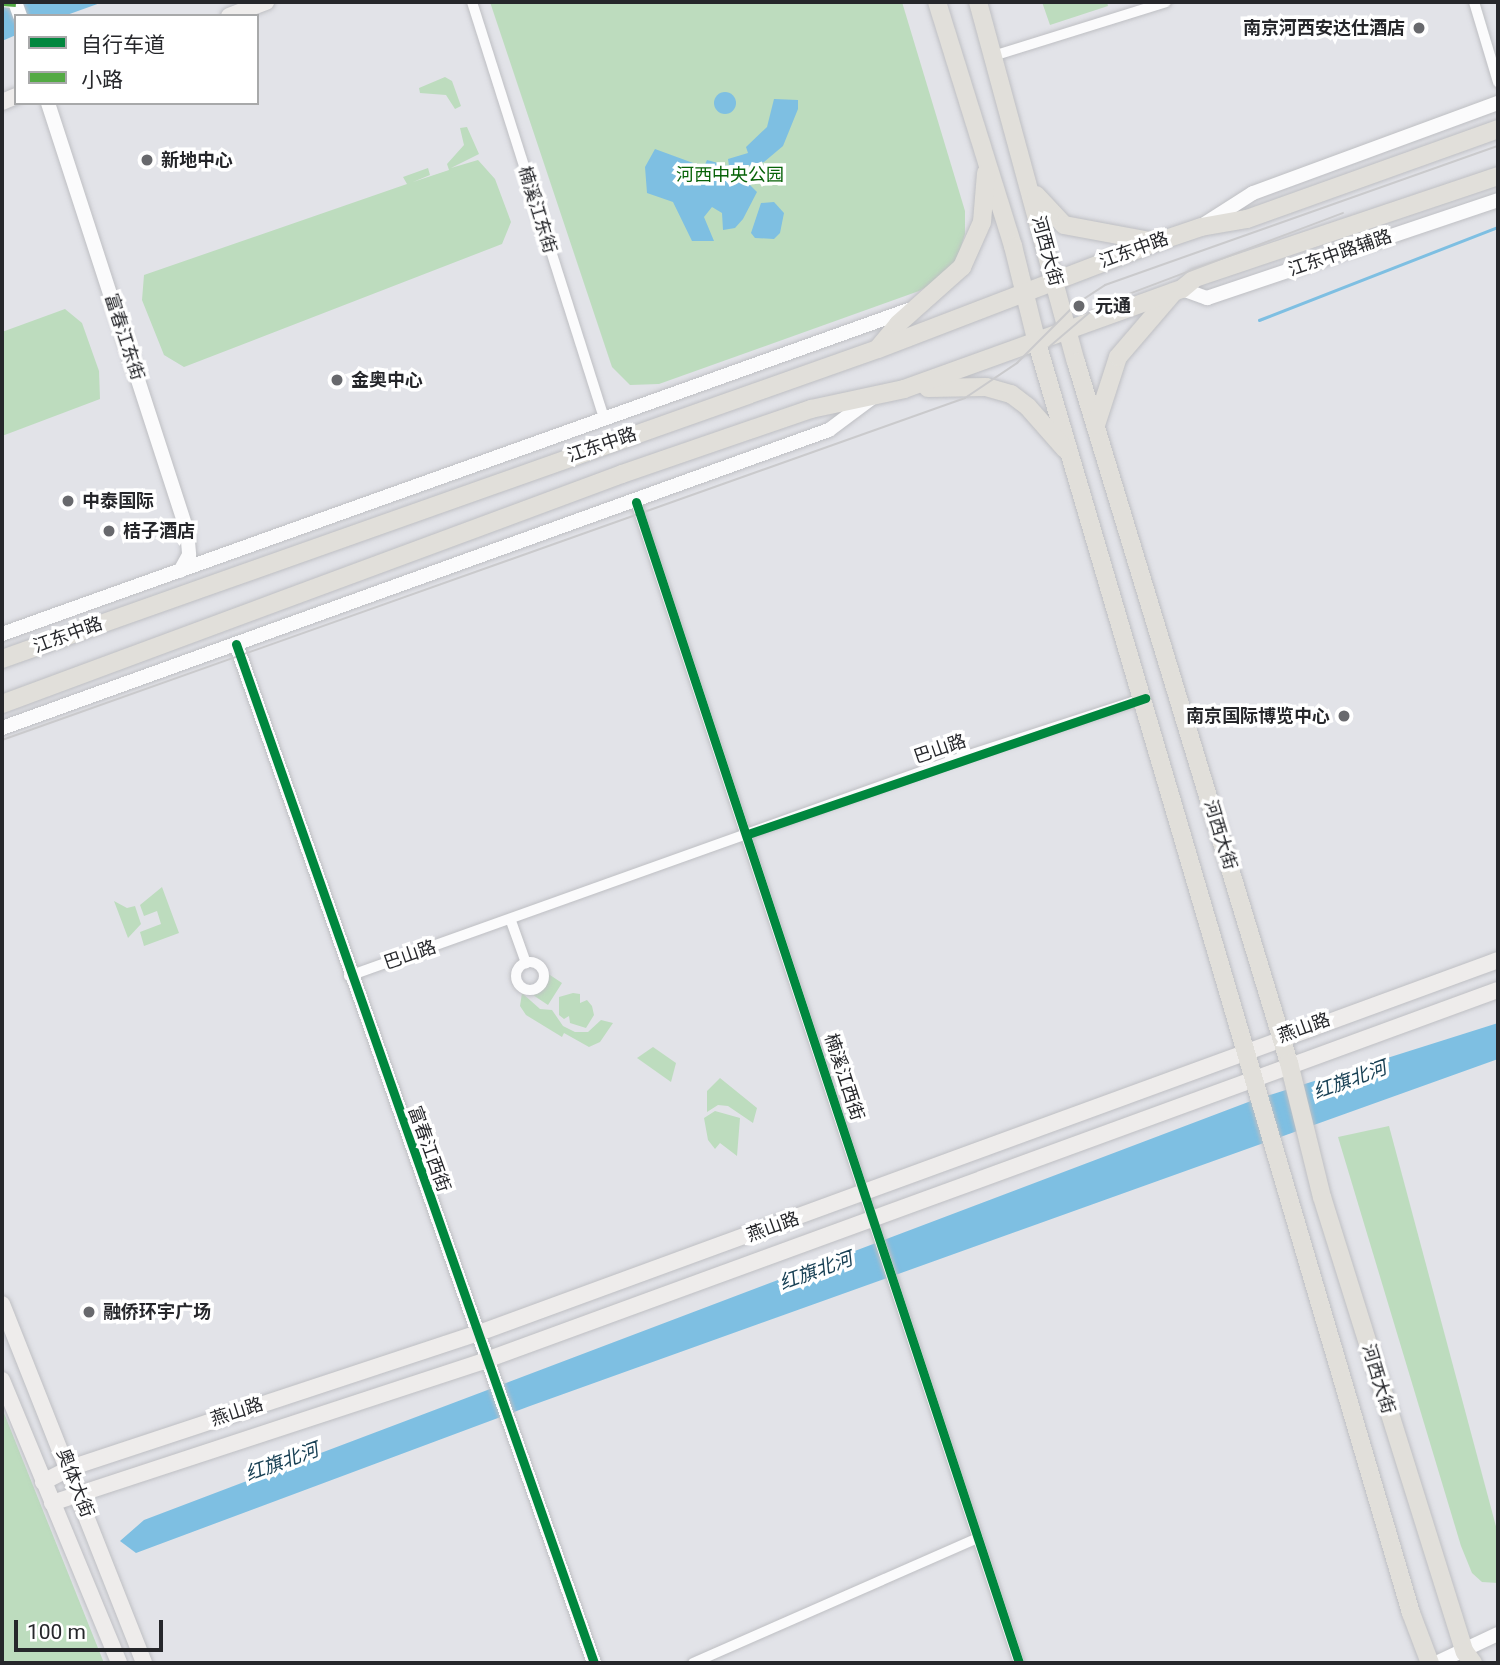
<!DOCTYPE html>
<meta charset="utf-8">
<style>
body{margin:0}
#map{position:relative;width:1500px;height:1665px;overflow:hidden;background:#e2e3e8;font-family:Roboto,"Noto Sans SC",sans-serif}
div>[style]{position:absolute}
[style*='--x']{left:calc(var(--x)*1px);top:calc(var(--y)*1px);width:calc(var(--w)*1px);rotate:calc(var(--a)*1deg)}
.green>*{inset:0;background:#bddcbe}
.water>*{inset:0;background:#7ebfe2}
.round{border-radius:50%}
.stream>*{height:2.5px;margin:-1.25px;padding:0 1.25px;transform-origin:1.25px;border-radius:1.25px;background:#7ebfe2}
.roads{filter:drop-shadow(0 0 2px #bebfc3) drop-shadow(0 0 2px #bebfc3)}
.minor>*{height:10px;margin:-5px;padding:0 5px;transform-origin:5px;border-radius:5px;background:#fbfbfc}
.minor>.ring{margin:-5px;padding:0;box-sizing:content-box;background:none;border:10px solid #fbfbfc;border-radius:50%}
.tertiary>*{height:14px;margin:-7px;padding:0 7px;transform-origin:7px;border-radius:7px;background:#fbfbfc}
.secondary>*{height:16px;margin:-8px;padding:0 8px;transform-origin:8px;border-radius:8px;background:#eeeceb}
.primary>*{height:18px;margin:-9px;padding:0 9px;transform-origin:9px;border-radius:9px;background:#e1dfda}
.tram>*{height:2px;margin:-1px;padding:0 1px;transform-origin:1px;border-radius:1px;background:#cacacc}
.quiet>*{height:7px;margin-top:-3.5px;transform-origin:0;background:repeating-linear-gradient(90deg,#53aa44 0 14px,transparent 0 21px)}
.cycleway>*{height:9px;margin:-4.5px;padding:0 4.5px;transform-origin:4.5px;border-radius:4.5px;background:#00873e}
.dots>*{width:19px;height:19px;translate:-50% -50%;box-sizing:border-box;border:4px solid #fff;border-radius:50%}
span{translate:-50% -50%;white-space:nowrap;text-align:center;line-height:1.15;-webkit-text-stroke:7px #fff;paint-order:stroke}
.poi-label{font-size:18px;color:#26272b;font-weight:700}
.right{translate:-100% -50%;text-align:right}
.left{translate:0 -50%;text-align:left}
.park-label{font-size:18px;color:#086309}
.street-label{font-size:18px;color:#26272b}
.water-label{font-size:19px;color:#184054;font-style:italic}
.frame{position:absolute;inset:0;border:4px solid #26272b;pointer-events:none}
.legend{position:absolute;left:14px;top:14px;width:245px;height:91px;box-sizing:border-box;background:#fff;border:2px solid #a8a9aa;margin:0;padding:9px 12px;list-style:none;font-size:21px;color:#26272b}
.legend li{display:flex;align-items:center;gap:14px;height:35px}
.legend b{width:35px;border:2px solid #a8a9aa}
.scale{position:absolute;left:14px;top:1620px;width:149px;height:32px;box-sizing:border-box;border:4px solid #26272b;border-top:0;padding-left:9px;font-size:21px;line-height:24px;white-space:nowrap;color:#26272b;-webkit-text-stroke:5px #fff;paint-order:stroke}
</style>
<div id="map">
<div class="green">
<div style="clip-path:polygon(490px 2px,902px 2px,965px 211px,965px 234px,957px 259px,942px 278px,919px 291px,659px 384px,630px 385px,612px 367px)"></div>
<div style="clip-path:polygon(1042px 2px,1107px 2px,1108px 6px,1050px 25px)"></div>
<div style="clip-path:polygon(445px 77px,452px 81px,461px 106px,455px 109px,446px 95px,420px 93px,419px 88px)"></div>
<div style="clip-path:polygon(467px 127px,479px 154px,451px 168px,478px 160px,495px 179px,511px 222px,502px 244px,184px 367px,164px 355px,142px 300px,144px 275px,407px 184px,403px 177px,428px 168px,430px 175px,413px 182px,449px 170px,447px 164px,464px 145px,460px 128px)"></div>
<div style="clip-path:polygon(65px 309px,82px 323px,99px 371px,100px 399px,2px 436px,2px 332px)"></div>
<div style="clip-path:polygon(162px 887px,179px 933px,144px 946px,140px 932px,161px 924px,157px 911px,144px 916px,140px 905px)"></div>
<div style="clip-path:polygon(114px 901px,127px 908px,135px 906px,141px 924px,128px 938px)"></div>
<div style="clip-path:polygon(547px 973px,562px 983px,548px 1005px,533px 995px,547px 985px)"></div>
<div style="clip-path:polygon(522px 993px,540px 1009px,552px 1010px,563px 1026px,575px 1032px,588px 1032px,601px 1020px,613px 1023px,600px 1042px,589px 1047px,564px 1033px,562px 1037px,526px 1015px,520px 1006px)"></div>
<div style="clip-path:polygon(573px 993px,580px 994px,580px 1003px,587px 1000px,592px 1006px,594px 1015px,586px 1028px,570px 1023px,569px 1016px,564px 1019px,559px 1015px,559px 997px)"></div>
<div style="clip-path:polygon(653px 1047px,676px 1063px,671px 1082px,637px 1058px)"></div>
<div style="clip-path:polygon(720px 1078px,757px 1108px,753px 1123px,728px 1106px,718px 1105px,707px 1112px,707px 1091px)"></div>
<div style="clip-path:polygon(715px 1111px,740px 1118px,737px 1156px,720px 1143px,715px 1149px,708px 1140px,704px 1118px)"></div>
<div style="clip-path:polygon(1389px 1126px,1498px 1534px,1498px 1583px,1482px 1582px,1472px 1573px,1461px 1546px,1338px 1137px)"></div>
<div style="clip-path:polygon(2px 1408px,104px 1663px,2px 1663px)"></div>
</div>
<div class="water">
<div style="clip-path:polygon(2px 2px,103px 2px,64px 16px,16px 16px,16px 35px,2px 41px)"></div>
<div class="round" style="left:714px;top:92px;width:22px;height:22px"></div>
<div style="clip-path:polygon(774px 99px,798px 100px,798px 109px,783px 146px,764px 162px,748px 166px,745px 180px,757px 192px,743px 219px,735px 228px,723px 230px,722px 213px,712px 207px,704px 217px,714px 241px,692px 241px,673px 202px,647px 193px,645px 167px,655px 149px,704px 167px,707px 160px,729px 166px,728px 159px,748px 153px,746px 147px,767px 127px)"></div>
<div style="clip-path:polygon(774px 202px,784px 213px,780px 233px,774px 239px,755px 238px,751px 233px,761px 203px)"></div>
<div style="clip-path:polygon(1498px 1023px,1498px 1059px,530px 1406px,136px 1553px,120px 1541px,144px 1520px,1251px 1101px)"></div>
</div>
<div class="stream">
<div style="--x:1259;--y:320;--w:256;--a:-21.3"></div>
</div>
<div class="roads">
<div class="minor">
<div style="--x:2;--y:2;--w:14;--a:4"></div>
<div style="--x:472;--y:2;--w:436;--a:72.4"></div>
<div style="--x:1474;--y:2;--w:84;--a:73.3"></div>
<div style="--x:993;--y:56;--w:181;--a:-17.3"></div>
<div style="--x:636;--y:502;--w:1223;--a:71.74"></div>
<div style="--x:511;--y:921;--w:45;--a:70.3"></div>
<div class="ring" style="left:516px;top:962px;width:18px;height:18px"></div>
<div style="--x:349;--y:976;--w:642;--a:-19.65"></div>
<div style="--x:954;--y:760;--w:201;--a:-18"></div>
<div style="--x:693;--y:1663;--w:311;--a:-23.7"></div>
</div>
<div class="tertiary">
<div style="--x:15;--y:2;--w:15;--a:70"></div>
<div style="--x:48;--y:103;--w:449;--a:72"></div>
<div style="--x:187;--y:530;--w:25;--a:85"></div>
<div style="--x:189;--y:555;--w:18;--a:119"></div>
<div style="--x:1203;--y:225;--w:59;--a:-32.6"></div>
<div style="--x:1253;--y:193;--w:261;--a:-20.2"></div>
<div style="--x:1182;--y:289;--w:27;--a:20"></div>
<div style="--x:1207;--y:298;--w:307;--a:-18.6"></div>
<div style="--x:2;--y:634;--w:965;--a:-19.67"></div>
<div style="--x:236;--y:644;--w:1080;--a:70.64"></div>
<div style="--x:2;--y:728;--w:879;--a:-19.82"></div>
<div style="--x:829;--y:430;--w:54;--a:-36.7"></div>
<div style="--x:1436;--y:1663;--w:68;--a:-25.1"></div>
</div>
<div class="secondary">
<div style="--x:229;--y:16;--w:40;--a:-21"></div>
<div style="--x:2;--y:102;--w:15;--a:-23"></div>
<div style="--x:2;--y:1304;--w:386;--a:68.4"></div>
<div style="--x:2;--y:1380;--w:306;--a:67.5"></div>
<div style="--x:43;--y:1482;--w:30;--a:-27"></div>
<div style="--x:70;--y:1468;--w:431;--a:-18.3"></div>
<div style="--x:479;--y:1333;--w:1085;--a:-20.1"></div>
<div style="--x:52;--y:1503;--w:460;--a:-18.2"></div>
<div style="--x:489;--y:1359;--w:1074;--a:-20.09"></div>
</div>
<div class="primary">
<div style="--x:937;--y:2;--w:256;--a:72.7"></div>
<div style="--x:1013;--y:246;--w:100;--a:76.1"></div>
<div style="--x:1037;--y:343;--w:1324;--a:73.59"></div>
<div style="--x:1411;--y:1613;--w:53;--a:69.2"></div>
<div style="--x:978;--y:2;--w:373;--a:74.8"></div>
<div style="--x:1076;--y:362;--w:733;--a:73.1"></div>
<div style="--x:1289;--y:1063;--w:138;--a:76.2"></div>
<div style="--x:1322;--y:1197;--w:477;--a:72.6"></div>
<div style="--x:1465;--y:1652;--w:14;--a:54"></div>
<div style="--x:1036;--y:195;--w:41;--a:47"></div>
<div style="--x:1064;--y:225;--w:87;--a:10.5"></div>
<div style="--x:879;--y:347;--w:30;--a:-50"></div>
<div style="--x:898;--y:324;--w:86;--a:-41.7"></div>
<div style="--x:962;--y:267;--w:49;--a:-66"></div>
<div style="--x:982;--y:222;--w:49;--a:-85.3"></div>
<div style="--x:928;--y:388;--w:58;--a:-1"></div>
<div style="--x:986;--y:387;--w:26;--a:16"></div>
<div style="--x:1011;--y:394;--w:21;--a:37"></div>
<div style="--x:1028;--y:407;--w:56;--a:48.6"></div>
<div style="--x:1096;--y:425;--w:71;--a:-72.1"></div>
<div style="--x:1118;--y:357;--w:86;--a:-49.3"></div>
<div style="--x:2;--y:659;--w:929;--a:-19.49"></div>
<div style="--x:878;--y:349;--w:299;--a:-21"></div>
<div style="--x:1157;--y:242;--w:46;--a:-18.8"></div>
<div style="--x:1201;--y:227;--w:47;--a:-9.9"></div>
<div style="--x:1247;--y:219;--w:267;--a:-19.7"></div>
<div style="--x:2;--y:704;--w:661;--a:-20.35"></div>
<div style="--x:622;--y:474;--w:200;--a:-19"></div>
<div style="--x:811;--y:409;--w:95;--a:-12.1"></div>
<div style="--x:904;--y:389;--w:295;--a:-19.8"></div>
<div style="--x:1182;--y:289;--w:17;--a:-40"></div>
<div style="--x:1195;--y:278;--w:320;--a:-18.6"></div>
</div>
</div>
<div class="tram">
<div style="--x:1050;--y:346;--w:62;--a:-40.4"></div>
<div style="--x:1097;--y:306;--w:263;--a:-20.7"></div>
<div style="--x:2;--y:740;--w:1022;--a:-19.55"></div>
<div style="--x:965;--y:398;--w:63;--a:-33.9"></div>
<div style="--x:1017;--y:363;--w:83;--a:-45"></div>
<div style="--x:1076;--y:304;--w:35;--a:-33"></div>
<div style="--x:1105;--y:285;--w:417;--a:-19.5"></div>
</div>
<div class="quiet">
<div style="--x:2;--y:2;--w:14;--a:4"></div>
</div>
<div class="cycleway">
<div style="--x:636;--y:502;--w:1223;--a:71.74"></div>
<div style="--x:236;--y:644;--w:1080;--a:70.64"></div>
<div style="--x:748;--y:834;--w:420;--a:-18.9"></div>
</div>
<div class="dots">
<div style="left:1419px;top:28px;background:#68696d"></div>
<div style="left:147px;top:160px;background:#68696d"></div>
<div style="left:1079px;top:306px;background:#68696d"></div>
<div style="left:337px;top:380px;background:#68696d"></div>
<div style="left:68px;top:501px;background:#68696d"></div>
<div style="left:109px;top:531px;background:#68696d"></div>
<div style="left:1344px;top:716px;background:#68696d"></div>
<div style="left:89px;top:1312px;background:#68696d"></div>
</div>
<div class="poi-label">
<span class="right" style="left:1405px;top:28px">南京河西安达仕酒店</span>
<span class="left" style="left:161px;top:160px">新地中心</span>
<span class="left" style="left:1095px;top:306px">元通</span>
<span class="left" style="left:351px;top:380px">金奥中心</span>
<span class="left" style="left:82px;top:501px">中泰国际</span>
<span class="left" style="left:123px;top:531px">桔子酒店</span>
<span class="right" style="left:1330px;top:716px">南京国际博览中心</span>
<span class="left" style="left:103px;top:1312px">融侨环宇广场</span>
</div>
<div class="park-label">
<span style="left:730px;top:175px">河西中央公园</span>
</div>
<div class="street-label">
<span style="left:537px;top:210px;rotate:73deg">楠溪江东街</span>
<span style="left:1134px;top:250px;rotate:-20deg">江东中路</span>
<span style="left:1047px;top:251px;rotate:75deg">河西大街</span>
<span style="left:1340px;top:253px;rotate:-19deg">江东中路辅路</span>
<span style="left:124px;top:337px;rotate:72deg">富春江东街</span>
<span style="left:602px;top:445px;rotate:-19deg">江东中路</span>
<span style="left:68px;top:635px;rotate:-20deg">江东中路</span>
<span style="left:940px;top:749px;rotate:-19deg">巴山路</span>
<span style="left:1220px;top:835px;rotate:73deg">河西大街</span>
<span style="left:410px;top:955px;rotate:-19deg">巴山路</span>
<span style="left:1304px;top:1028px;rotate:-20deg">燕山路</span>
<span style="left:844px;top:1077px;rotate:72deg">楠溪江西街</span>
<span style="left:429px;top:1149px;rotate:70deg">富春江西街</span>
<span style="left:773px;top:1227px;rotate:-20deg">燕山路</span>
<span style="left:1378px;top:1379px;rotate:73deg">河西大街</span>
<span style="left:237px;top:1412px;rotate:-18deg">燕山路</span>
<span style="left:75px;top:1483px;rotate:69deg">奥体大街</span>
</div>
<div class="water-label">
<span style="left:1350px;top:1080px;rotate:-20deg">红旗北河</span>
<span style="left:816px;top:1271px;rotate:-20deg">红旗北河</span>
<span style="left:282px;top:1462px;rotate:-20deg">红旗北河</span>
</div>
<div class="frame"></div>
<ul class="legend">
<li><b style="height:9px;background:#00873e"></b>自行车道</li>
<li><b style="height:9px;background:#53aa44"></b>小路</li>
</ul>
<div class="scale">100 m</div>
</div>
